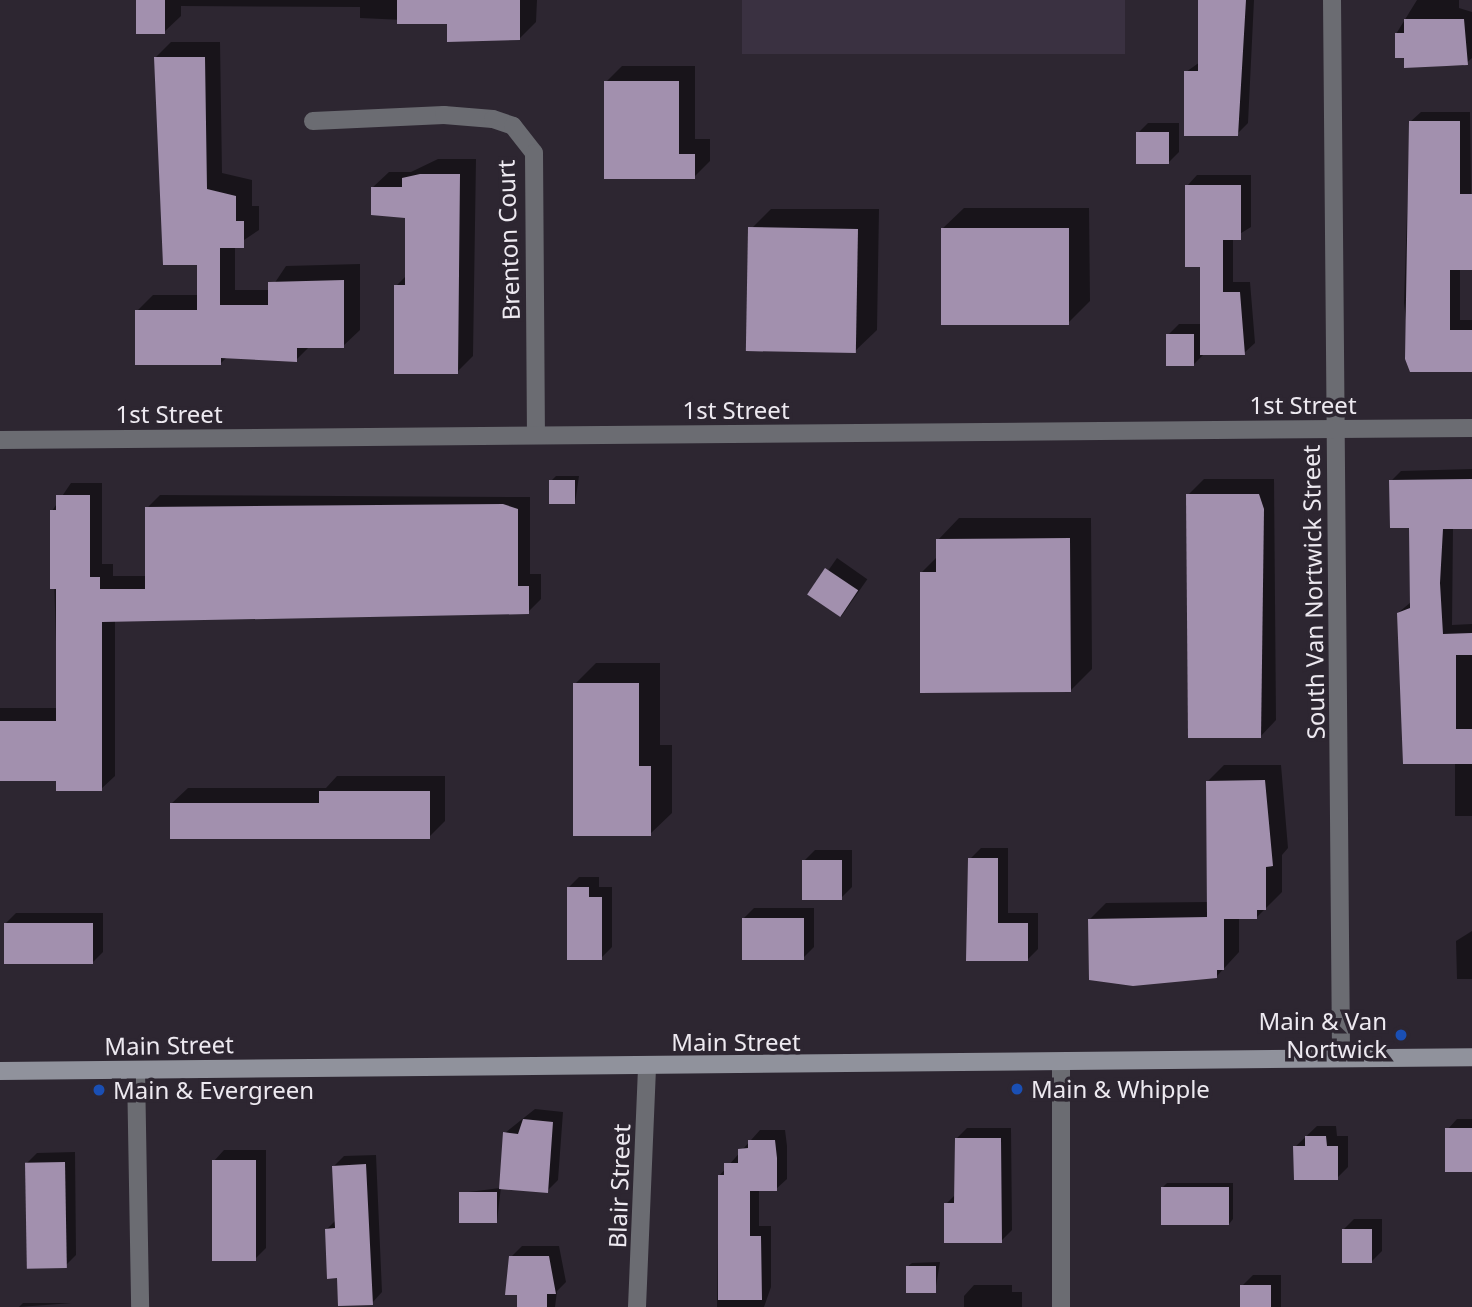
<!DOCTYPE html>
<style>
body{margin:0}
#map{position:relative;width:1472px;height:1307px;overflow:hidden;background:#2d2631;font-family:"Noto Sans",sans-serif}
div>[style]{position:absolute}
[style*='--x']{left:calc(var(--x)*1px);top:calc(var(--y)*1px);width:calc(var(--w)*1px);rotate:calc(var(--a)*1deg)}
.built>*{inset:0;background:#3a3141;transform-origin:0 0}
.shadow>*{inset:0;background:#0007;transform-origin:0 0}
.building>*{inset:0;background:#a290ae;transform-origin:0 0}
.street>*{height:18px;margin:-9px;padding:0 9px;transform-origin:9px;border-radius:9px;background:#6b6c72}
.secondary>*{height:18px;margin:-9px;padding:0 9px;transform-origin:9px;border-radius:9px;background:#90929c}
.dots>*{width:19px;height:19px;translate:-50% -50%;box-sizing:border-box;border:4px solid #2d2631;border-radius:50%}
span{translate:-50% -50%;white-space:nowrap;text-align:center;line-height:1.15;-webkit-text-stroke:7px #2d2631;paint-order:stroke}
.street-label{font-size:24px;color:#ede9f0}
.poi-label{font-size:24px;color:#ede9f0}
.right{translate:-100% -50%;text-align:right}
.left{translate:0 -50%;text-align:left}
</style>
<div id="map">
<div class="built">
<div style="left:742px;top:0;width:383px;height:54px"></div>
</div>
<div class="shadow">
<div style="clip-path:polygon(138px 0,537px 0,536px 22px,519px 39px,448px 22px,360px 18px,360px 7px,181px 6px,181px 16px,164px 32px)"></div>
<div style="clip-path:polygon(1200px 0,1254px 0,1248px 123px,1237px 134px,1186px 72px,1200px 62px)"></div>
<div style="clip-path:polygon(1417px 0,1459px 0,1459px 8px,1472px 12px,1472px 58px,1463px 66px,1406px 66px,1396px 34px)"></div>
<div style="clip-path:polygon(171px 42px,220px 42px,222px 173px,252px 180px,252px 206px,259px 206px,259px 230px,235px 246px,235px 290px,270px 290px,286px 266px,360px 264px,360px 330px,343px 346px,310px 346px,296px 360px,227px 357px,220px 364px,137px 311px,153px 295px,199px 295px,199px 263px,155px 58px)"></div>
<div style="clip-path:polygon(622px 66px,695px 66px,695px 139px,710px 139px,710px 161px,694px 177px,606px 82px)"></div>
<div style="clip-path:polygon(1421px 112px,1470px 112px,1472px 268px,1460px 268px,1460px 320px,1472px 320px,1472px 370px,1412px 370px,1404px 303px,1410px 122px)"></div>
<div style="clip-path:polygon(1148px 123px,1179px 123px,1179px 152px,1169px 162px,1138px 133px)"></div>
<div style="clip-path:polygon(438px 159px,476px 159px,473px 356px,457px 372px,396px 286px,407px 275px,407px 216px,372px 188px,389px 172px,411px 172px)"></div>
<div style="clip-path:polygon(1197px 175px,1251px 175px,1251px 227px,1233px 238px,1233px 282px,1250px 282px,1255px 343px,1244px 353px,1205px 353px,1193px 365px,1168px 335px,1179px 324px,1202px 324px,1202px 266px,1187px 186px)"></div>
<div style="clip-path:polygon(964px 208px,1089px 208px,1090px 301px,1068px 323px,942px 229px)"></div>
<div style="clip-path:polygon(771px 209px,879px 209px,877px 330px,855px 351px,750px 230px)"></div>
<div style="clip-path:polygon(1472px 469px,1472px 527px,1453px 528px,1452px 625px,1472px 624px,1472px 816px,1455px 816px,1455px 762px,1398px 613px,1411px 602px,1411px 526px,1391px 481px,1401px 471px)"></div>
<div style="clip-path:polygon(556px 476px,579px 476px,575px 503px,551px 481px)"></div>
<div style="clip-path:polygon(1204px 479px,1274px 479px,1276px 720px,1260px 737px,1188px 495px)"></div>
<div style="clip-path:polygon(71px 483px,102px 483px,102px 564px,113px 564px,113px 576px,147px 576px,147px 508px,160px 495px,530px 497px,530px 574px,541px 574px,541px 599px,528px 612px,115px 620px,115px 776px,101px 789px,58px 779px,0 779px,0 708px,58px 708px,52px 511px)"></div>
<div style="clip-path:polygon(959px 518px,1091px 518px,1092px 669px,1070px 691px,921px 573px,938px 556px,938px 540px)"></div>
<div style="left:837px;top:558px;width:37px;height:46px;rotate:35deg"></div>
<div style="clip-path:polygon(596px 663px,660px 663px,660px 745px,672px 745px,672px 813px,650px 834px,575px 684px)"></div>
<div style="clip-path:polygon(1224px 765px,1281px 765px,1288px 848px,1282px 855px,1282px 892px,1256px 918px,1239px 918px,1239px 952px,1217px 976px,1133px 985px,1090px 919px,1106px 903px,1209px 902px,1207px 782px)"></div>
<div style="clip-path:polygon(337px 776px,445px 776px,445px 821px,429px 837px,171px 804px,188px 788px,326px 788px)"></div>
<div style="clip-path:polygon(981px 848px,1008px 848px,1008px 913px,1038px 913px,1038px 949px,1028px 959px,968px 959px,970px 859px)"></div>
<div style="clip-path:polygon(815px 850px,852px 850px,852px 887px,841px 898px,804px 861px)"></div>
<div style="clip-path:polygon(579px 877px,599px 877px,599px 887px,612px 887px,612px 947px,601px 958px,568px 888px)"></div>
<div style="clip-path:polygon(754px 908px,814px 908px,814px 947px,803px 958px,744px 918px)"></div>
<div style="clip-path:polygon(16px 913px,103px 913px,103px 952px,92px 963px,6px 923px)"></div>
<div style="clip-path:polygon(1472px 931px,1472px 979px,1457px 979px,1456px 941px)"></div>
<div style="clip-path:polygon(535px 1109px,563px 1112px,558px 1180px,547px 1191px,501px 1187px,497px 1221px,461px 1193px,500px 1188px,505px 1133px)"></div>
<div style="clip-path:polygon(1457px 1119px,1472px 1119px,1472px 1171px,1447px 1130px)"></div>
<div style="clip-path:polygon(1317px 1126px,1336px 1126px,1337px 1136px,1348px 1136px,1348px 1167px,1337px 1178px,1295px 1147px)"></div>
<div style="clip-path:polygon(967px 1128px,1011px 1128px,1012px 1230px,1001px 1241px,946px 1204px,956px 1194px,956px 1139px)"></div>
<div style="clip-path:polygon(760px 1130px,785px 1130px,787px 1146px,787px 1179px,776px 1189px,759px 1189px,759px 1226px,771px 1226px,771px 1287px,764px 1307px,717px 1307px,719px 1176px)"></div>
<div style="clip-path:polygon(224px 1150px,266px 1150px,266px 1248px,255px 1259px,214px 1214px,214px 1161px)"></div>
<div style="clip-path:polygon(75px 1152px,76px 1255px,65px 1266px,27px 1163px,37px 1153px)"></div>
<div style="clip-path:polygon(376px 1155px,382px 1292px,372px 1303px,338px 1276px,327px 1229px,336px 1220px,334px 1166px,344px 1156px)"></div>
<div style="clip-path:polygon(1167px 1183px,1233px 1183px,1233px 1219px,1229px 1224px,1162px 1188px)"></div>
<div style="clip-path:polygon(1354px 1219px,1382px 1219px,1382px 1251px,1372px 1261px,1344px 1229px)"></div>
<div style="clip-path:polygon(522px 1246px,559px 1246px,566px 1282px,557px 1291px,555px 1307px,519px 1307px,511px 1257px)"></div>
<div style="clip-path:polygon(940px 1262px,935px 1292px,907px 1267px,912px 1263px)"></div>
<div style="clip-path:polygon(1253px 1275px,1281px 1275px,1281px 1307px,1242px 1307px,1242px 1286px)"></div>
<div style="clip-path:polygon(974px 1285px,1012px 1285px,1012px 1292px,1022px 1292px,1022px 1307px,964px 1307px,964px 1296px)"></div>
<div style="clip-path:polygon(23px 1303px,72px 1303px,19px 1307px)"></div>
</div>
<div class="building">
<div style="left:136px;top:0;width:29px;height:34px"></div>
<div style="clip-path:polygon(397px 0,520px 0,520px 40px,447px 42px,447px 24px,397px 24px)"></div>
<div style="clip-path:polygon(1198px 0,1246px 0,1238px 136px,1184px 136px,1184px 71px,1198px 71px)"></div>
<div style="clip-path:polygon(1404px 19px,1464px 19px,1468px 65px,1404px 68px,1404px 58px,1395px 58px,1395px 33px,1404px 33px)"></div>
<div style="clip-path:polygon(154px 57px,205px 57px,207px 189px,236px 196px,236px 221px,244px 221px,244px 248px,220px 248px,220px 305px,268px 305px,268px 282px,344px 280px,344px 348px,297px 348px,297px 362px,221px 358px,221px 365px,135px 365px,135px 310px,197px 310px,197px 265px,163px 265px)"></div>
<div style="clip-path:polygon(604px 81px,679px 81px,679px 154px,695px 154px,695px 179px,604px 179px)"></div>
<div style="clip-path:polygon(1409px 121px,1460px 121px,1460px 194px,1472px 194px,1472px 270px,1450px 270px,1450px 330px,1472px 330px,1472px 372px,1410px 372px,1405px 359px)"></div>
<div style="left:1136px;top:132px;width:33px;height:32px"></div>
<div style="clip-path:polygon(420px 174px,460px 174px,458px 374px,394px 374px,394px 285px,405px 285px,405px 218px,371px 215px,371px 187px,402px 187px,402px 178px)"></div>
<div style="clip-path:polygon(1185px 185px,1241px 185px,1241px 240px,1223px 240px,1223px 292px,1240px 292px,1245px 355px,1200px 355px,1200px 267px,1185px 267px)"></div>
<div style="left:1069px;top:228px;width:97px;height:128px;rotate:90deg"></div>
<div style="left:858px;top:229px;width:124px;height:110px;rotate:91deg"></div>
<div style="left:1166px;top:334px;width:28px;height:32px"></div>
<div style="clip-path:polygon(1472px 479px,1472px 529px,1443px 529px,1440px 583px,1443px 634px,1472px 633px,1472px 655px,1456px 655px,1456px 729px,1472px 729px,1472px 764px,1403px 764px,1397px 613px,1410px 608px,1409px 528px,1390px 528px,1389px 480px)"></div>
<div style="left:549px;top:480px;width:26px;height:24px"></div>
<div style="clip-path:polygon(1186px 494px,1259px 494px,1264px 509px,1261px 738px,1188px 738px)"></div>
<div style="clip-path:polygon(56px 495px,90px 495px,90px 577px,100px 577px,100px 589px,145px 589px,145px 507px,503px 504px,518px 509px,518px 586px,529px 586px,529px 614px,102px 622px,102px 791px,56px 791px,56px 781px,0 781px,0 721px,56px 721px,56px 589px,50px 589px,50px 510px,56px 510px)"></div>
<div style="clip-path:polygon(1070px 538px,1071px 692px,920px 693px,920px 572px,936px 572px,936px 539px)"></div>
<div style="left:825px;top:568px;width:40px;height:32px;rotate:34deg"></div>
<div style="clip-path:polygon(573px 683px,639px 683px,639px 766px,651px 766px,651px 836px,573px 836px)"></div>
<div style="clip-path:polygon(1265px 780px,1273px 866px,1266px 867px,1266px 910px,1257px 910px,1257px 919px,1224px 919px,1224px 970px,1217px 970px,1217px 978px,1133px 986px,1089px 980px,1088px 919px,1207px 917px,1206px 781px)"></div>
<div style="clip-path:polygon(319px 791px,430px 791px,430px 839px,170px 839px,170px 803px,319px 803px)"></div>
<div style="clip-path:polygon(968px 858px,998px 858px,998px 923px,1028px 923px,1028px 961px,966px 961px)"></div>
<div style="left:802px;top:860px;width:40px;height:40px"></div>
<div style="clip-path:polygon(567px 887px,589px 887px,589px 897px,602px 897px,602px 960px,567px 960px)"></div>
<div style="left:742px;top:918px;width:62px;height:42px"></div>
<div style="left:4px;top:923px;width:89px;height:41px"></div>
<div style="clip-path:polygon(523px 1119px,553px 1122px,548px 1193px,499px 1189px,503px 1132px,518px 1134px)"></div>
<div style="left:1472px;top:1128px;width:44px;height:27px;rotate:90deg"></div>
<div style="clip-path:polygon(1305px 1136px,1326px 1136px,1327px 1146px,1338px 1146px,1338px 1180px,1294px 1180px,1293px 1146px,1305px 1146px)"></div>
<div style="clip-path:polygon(955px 1138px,1001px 1138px,1002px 1243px,944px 1243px,944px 1203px,954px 1203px)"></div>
<div style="clip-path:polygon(748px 1140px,775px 1140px,777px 1158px,777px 1191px,750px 1191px,750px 1236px,761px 1236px,762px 1300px,718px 1300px,718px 1175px,724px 1175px,724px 1163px,738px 1163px,738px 1149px,748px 1148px)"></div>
<div style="left:212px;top:1160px;width:44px;height:101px"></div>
<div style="left:65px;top:1162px;width:106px;height:40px;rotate:89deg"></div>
<div style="clip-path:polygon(366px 1164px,373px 1305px,338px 1306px,337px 1278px,327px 1279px,325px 1229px,335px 1228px,332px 1166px)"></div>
<div style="left:1161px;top:1187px;width:68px;height:38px"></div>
<div style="left:459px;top:1192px;width:38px;height:31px"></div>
<div style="left:1342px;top:1229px;width:30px;height:34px"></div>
<div style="clip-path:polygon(509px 1256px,549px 1256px,556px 1294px,547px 1294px,547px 1307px,517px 1307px,517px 1295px,505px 1295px)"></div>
<div style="left:936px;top:1266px;width:27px;height:30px;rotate:90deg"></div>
<div style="left:1240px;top:1285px;width:31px;height:22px"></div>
</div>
<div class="street">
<div style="--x:1332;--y:0;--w:1058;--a:89.51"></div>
<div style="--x:313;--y:121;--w:131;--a:-2.6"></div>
<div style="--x:444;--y:115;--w:49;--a:4.7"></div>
<div style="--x:493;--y:119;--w:21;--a:19"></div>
<div style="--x:513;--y:126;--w:34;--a:52"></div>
<div style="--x:534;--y:153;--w:282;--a:89.6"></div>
<div style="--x:0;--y:440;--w:1472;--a:-0.47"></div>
<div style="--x:136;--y:1070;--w:237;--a:89"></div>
<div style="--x:637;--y:1307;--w:240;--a:-87.6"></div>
<div style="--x:1061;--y:1307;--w:243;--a:-90"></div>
</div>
<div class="secondary">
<div style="--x:0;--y:1071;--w:1472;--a:-0.54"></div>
</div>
<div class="dots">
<div style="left:1401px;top:1035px;background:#1a4fb4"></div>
<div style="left:1017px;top:1089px;background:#1a4fb4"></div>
<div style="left:99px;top:1090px;background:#1a4fb4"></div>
</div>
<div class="street-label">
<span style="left:508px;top:240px;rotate:-92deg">Brenton Court</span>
<span style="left:1303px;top:405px">1st Street</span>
<span style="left:736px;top:410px">1st Street</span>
<span style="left:169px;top:414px">1st Street</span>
<span style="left:1313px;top:592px;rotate:-91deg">South Van Nortwick Street</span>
<span style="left:736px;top:1042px">Main Street</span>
<span style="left:169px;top:1045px;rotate:-1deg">Main Street</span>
<span style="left:619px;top:1186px;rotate:-88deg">Blair Street</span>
</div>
<div class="poi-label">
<span class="right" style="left:1387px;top:1035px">Main &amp; Van<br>Nortwick</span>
<span class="left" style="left:1031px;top:1089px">Main &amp; Whipple</span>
<span class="left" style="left:113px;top:1090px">Main &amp; Evergreen</span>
</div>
</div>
